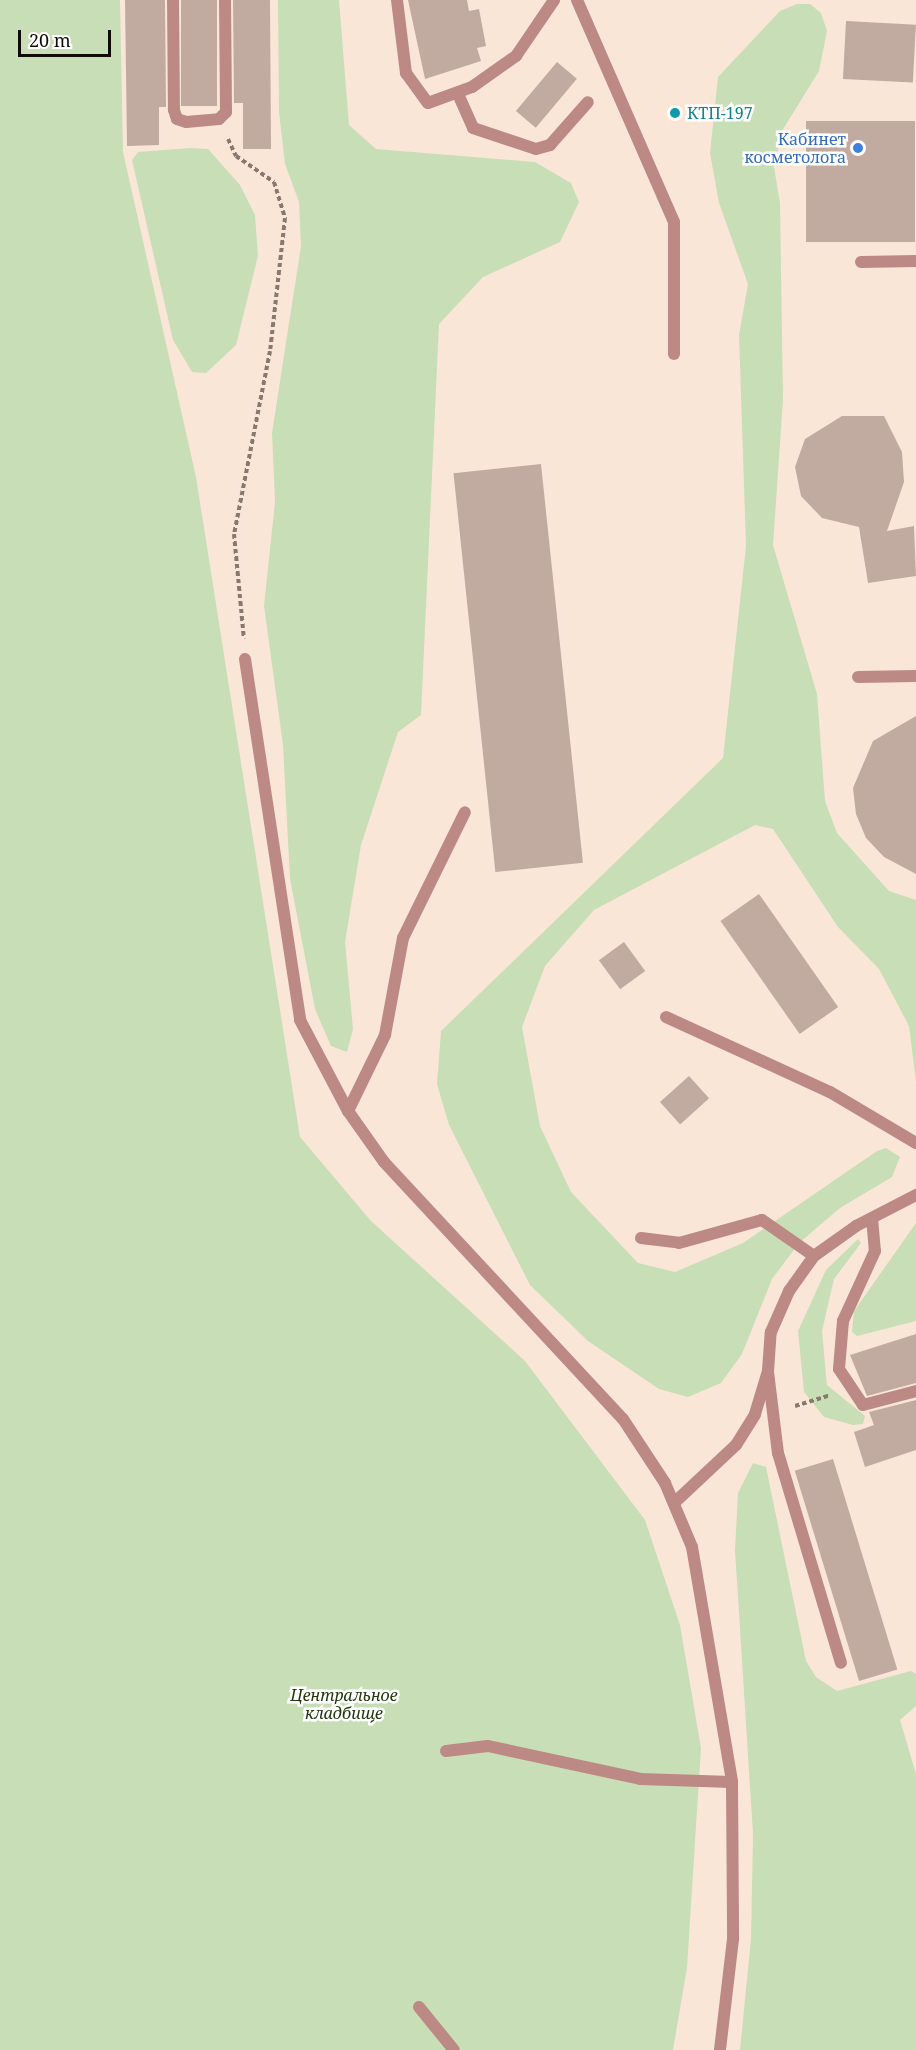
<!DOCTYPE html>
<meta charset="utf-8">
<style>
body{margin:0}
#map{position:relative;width:916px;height:2050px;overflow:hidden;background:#fae6d7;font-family:"Noto Serif",serif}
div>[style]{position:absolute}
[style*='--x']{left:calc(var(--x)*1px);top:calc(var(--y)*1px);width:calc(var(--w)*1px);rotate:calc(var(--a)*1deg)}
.green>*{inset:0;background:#c8deb7}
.building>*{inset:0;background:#c1aaa0;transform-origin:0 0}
.path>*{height:4px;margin-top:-2px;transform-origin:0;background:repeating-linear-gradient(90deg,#877970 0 4.5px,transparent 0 7.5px)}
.lane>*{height:12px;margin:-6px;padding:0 6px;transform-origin:6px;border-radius:6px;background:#bd8984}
.dots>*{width:16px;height:16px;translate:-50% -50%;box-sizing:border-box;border:3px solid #fff;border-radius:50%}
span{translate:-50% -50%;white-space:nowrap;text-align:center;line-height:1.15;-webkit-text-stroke:5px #fff;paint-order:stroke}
.culture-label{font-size:16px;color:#0d838f}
.left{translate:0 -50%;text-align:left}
.shop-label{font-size:16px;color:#366cbe}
.right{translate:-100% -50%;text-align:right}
.park-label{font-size:16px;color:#22370d;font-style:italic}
.scale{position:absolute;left:18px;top:30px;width:93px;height:27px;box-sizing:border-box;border:3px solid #110b07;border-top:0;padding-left:8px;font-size:18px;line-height:21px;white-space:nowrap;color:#110b07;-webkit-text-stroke:4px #fff;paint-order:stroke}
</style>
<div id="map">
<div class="green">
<div style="clip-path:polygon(0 0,120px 0,123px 152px,196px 477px,300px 1137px,371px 1221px,525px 1361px,645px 1520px,680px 1625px,701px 1748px,687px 1968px,673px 2050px,0 2050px)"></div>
<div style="clip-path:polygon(278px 0,339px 0,349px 125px,376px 149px,535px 162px,571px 183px,579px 202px,560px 242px,483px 277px,439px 324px,421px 715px,398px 732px,361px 845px,345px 942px,353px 1029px,347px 1052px,331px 1046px,315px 1009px,290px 879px,283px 745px,264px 606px,275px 502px,272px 433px,301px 246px,299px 202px,285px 164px,279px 112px)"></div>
<div style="clip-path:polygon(797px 4px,810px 4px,821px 13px,827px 31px,819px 71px,782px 131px,774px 167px,780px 203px,783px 400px,773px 545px,817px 694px,825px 801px,837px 833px,889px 891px,916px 900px,916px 1082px,909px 1026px,879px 969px,838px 927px,773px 829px,755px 825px,594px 910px,545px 966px,522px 1027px,540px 1126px,571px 1192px,638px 1263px,675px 1272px,743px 1243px,877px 1151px,886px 1148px,900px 1157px,892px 1177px,840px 1208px,799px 1243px,772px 1279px,742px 1354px,721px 1383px,688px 1397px,659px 1389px,588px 1341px,530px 1285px,449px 1125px,437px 1084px,441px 1031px,723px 758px,746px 546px,739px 335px,748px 284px,719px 203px,710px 153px,718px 77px,780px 11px)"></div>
<div style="clip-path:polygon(190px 148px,208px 149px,240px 185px,255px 215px,258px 256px,236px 345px,206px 373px,192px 372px,173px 340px,132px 160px,138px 152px)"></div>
<div style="clip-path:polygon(916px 1223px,916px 1321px,857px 1336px,852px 1332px,854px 1311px)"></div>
<div style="clip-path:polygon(858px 1239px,861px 1243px,834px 1279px,822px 1331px,827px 1385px,865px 1416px,863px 1424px,853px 1425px,824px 1417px,804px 1392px,798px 1331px,826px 1270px)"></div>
<div style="clip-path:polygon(753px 1463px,766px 1467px,806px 1661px,816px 1677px,837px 1691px,911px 1671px,916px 1674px,916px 1706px,900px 1720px,916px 1774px,916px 2050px,740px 2050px,751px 1939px,753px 1834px,735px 1550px,738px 1493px)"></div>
</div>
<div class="building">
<div style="clip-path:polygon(125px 0,165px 0,166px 107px,159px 107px,159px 145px,127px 146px)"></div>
<div style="left:181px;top:0;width:36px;height:106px"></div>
<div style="clip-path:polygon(233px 0,270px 0,271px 149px,243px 149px,243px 103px,234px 103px)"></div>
<div style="clip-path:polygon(408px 0,467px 0,469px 11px,479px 9px,486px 46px,477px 48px,481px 61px,425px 79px)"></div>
<div style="left:846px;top:21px;width:70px;height:58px;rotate:3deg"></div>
<div style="left:557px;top:62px;width:26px;height:64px;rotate:40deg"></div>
<div style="left:915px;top:121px;width:121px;height:109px;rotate:90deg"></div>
<div style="clip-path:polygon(842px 416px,884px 416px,902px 452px,904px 482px,887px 531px,914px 526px,916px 576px,868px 583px,859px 527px,822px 518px,801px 496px,795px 467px,805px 439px)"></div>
<div style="left:541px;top:464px;width:401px;height:88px;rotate:84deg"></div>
<div style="clip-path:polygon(916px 716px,916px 874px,884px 857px,866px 838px,856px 814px,853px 788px,873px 741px)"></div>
<div style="left:759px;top:894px;width:138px;height:47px;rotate:55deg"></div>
<div style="left:624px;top:942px;width:36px;height:31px;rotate:54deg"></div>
<div style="left:689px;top:1076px;width:30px;height:39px;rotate:48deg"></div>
<div style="clip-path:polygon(916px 1334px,916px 1383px,867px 1396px,850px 1355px)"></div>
<div style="clip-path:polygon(916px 1400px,916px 1450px,865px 1467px,854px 1432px,874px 1425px,869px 1412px)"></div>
<div style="left:833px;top:1459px;width:220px;height:40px;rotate:73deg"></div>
</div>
<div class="path">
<div style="--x:228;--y:139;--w:19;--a:65"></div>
<div style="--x:236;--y:156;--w:46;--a:34.4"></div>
<div style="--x:274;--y:182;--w:38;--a:73"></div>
<div style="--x:285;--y:218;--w:134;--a:96.4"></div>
<div style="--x:270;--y:351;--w:187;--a:101.1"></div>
<div style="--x:234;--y:534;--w:105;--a:84.6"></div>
<div style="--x:795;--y:1406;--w:37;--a:-17"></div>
</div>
<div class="lane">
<div style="--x:173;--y:0;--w:110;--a:89.5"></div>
<div style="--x:174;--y:110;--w:9;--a:72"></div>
<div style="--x:177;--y:119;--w:9;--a:18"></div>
<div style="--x:186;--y:122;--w:33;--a:-5"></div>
<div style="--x:219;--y:119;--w:10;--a:-45"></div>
<div style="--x:226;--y:112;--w:112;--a:-90.5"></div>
<div style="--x:397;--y:0;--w:74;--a:83"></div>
<div style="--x:406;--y:73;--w:37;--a:54"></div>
<div style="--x:428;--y:103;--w:47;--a:-20"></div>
<div style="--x:472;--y:87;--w:54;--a:-35.2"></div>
<div style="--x:516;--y:56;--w:68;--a:-55.8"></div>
<div style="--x:577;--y:0;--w:242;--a:66.4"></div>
<div style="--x:674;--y:222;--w:132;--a:90"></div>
<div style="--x:458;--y:94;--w:37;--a:66"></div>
<div style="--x:473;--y:128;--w:66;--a:18.4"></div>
<div style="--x:536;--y:149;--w:15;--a:-16"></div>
<div style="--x:550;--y:145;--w:57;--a:-48.5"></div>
<div style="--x:861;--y:262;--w:55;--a:-1"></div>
<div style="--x:245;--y:659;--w:365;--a:81.3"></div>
<div style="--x:300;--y:1020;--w:103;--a:62.2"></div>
<div style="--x:348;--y:1111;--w:62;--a:54.8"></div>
<div style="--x:384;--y:1162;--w:351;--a:47.1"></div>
<div style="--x:623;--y:1419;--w:77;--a:56.7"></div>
<div style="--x:665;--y:1483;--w:69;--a:67.1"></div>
<div style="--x:692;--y:1547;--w:238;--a:80.3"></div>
<div style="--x:732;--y:1782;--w:157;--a:89.6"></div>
<div style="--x:733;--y:1939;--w:112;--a:96.7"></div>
<div style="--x:858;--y:677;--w:58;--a:-1"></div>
<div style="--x:666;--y:1017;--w:180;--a:24.6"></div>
<div style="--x:830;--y:1092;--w:100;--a:30.7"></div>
<div style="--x:348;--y:1111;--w:85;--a:-64"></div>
<div style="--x:385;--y:1035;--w:99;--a:-79.5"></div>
<div style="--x:403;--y:938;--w:140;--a:-63.8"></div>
<div style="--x:872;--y:1218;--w:33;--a:85"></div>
<div style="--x:875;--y:1251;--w:77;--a:114.6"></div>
<div style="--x:843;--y:1321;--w:48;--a:94.8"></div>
<div style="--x:839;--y:1369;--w:43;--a:56.3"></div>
<div style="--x:863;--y:1405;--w:55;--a:-14.8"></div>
<div style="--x:641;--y:1238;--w:38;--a:7"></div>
<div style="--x:679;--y:1243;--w:86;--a:-15.5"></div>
<div style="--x:762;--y:1220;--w:63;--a:34.7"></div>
<div style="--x:768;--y:1372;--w:82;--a:83"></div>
<div style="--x:778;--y:1453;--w:219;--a:73.3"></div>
<div style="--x:674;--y:1503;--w:85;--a:-43.1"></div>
<div style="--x:736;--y:1445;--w:36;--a:-58"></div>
<div style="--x:755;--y:1414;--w:45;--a:-73.2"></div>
<div style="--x:768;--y:1371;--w:39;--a:-86"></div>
<div style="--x:771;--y:1332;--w:45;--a:-66.3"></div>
<div style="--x:789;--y:1291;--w:43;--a:-54.5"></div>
<div style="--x:814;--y:1256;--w:52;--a:-35.5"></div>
<div style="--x:856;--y:1226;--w:68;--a:-27.3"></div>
<div style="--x:446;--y:1751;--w:42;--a:-6.8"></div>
<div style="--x:488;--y:1746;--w:156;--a:12.2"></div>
<div style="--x:640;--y:1779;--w:92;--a:1.9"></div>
<div style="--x:419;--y:2007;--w:55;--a:50.9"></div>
</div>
<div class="dots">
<div style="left:675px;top:113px;background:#0f9aa8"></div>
<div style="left:858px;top:148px;background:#3f7fe0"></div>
</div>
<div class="culture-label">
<span class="left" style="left:687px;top:113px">КТП-197</span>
</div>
<div class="shop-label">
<span class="right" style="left:846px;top:148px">Кабинет<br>косметолога</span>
</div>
<div class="park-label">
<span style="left:344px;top:1704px">Центральное<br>кладбище</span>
</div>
<div class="scale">20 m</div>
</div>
